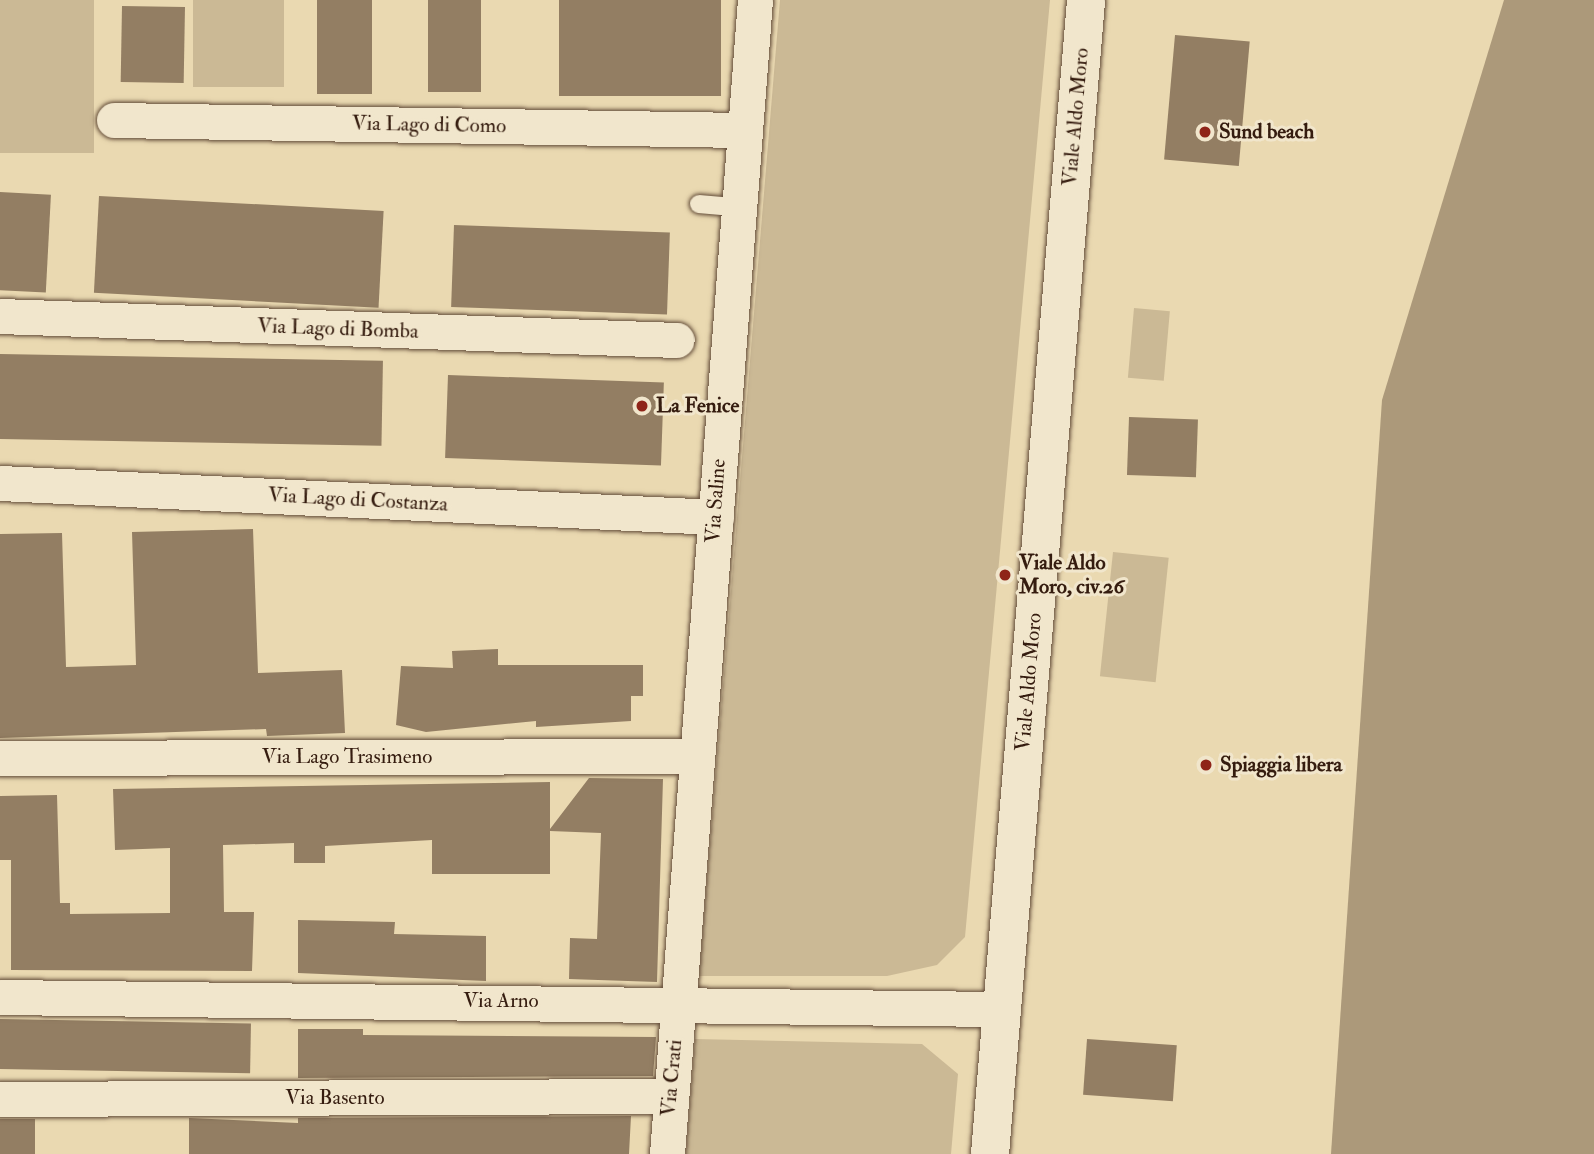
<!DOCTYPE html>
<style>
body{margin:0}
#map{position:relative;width:1594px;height:1154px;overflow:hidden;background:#ead9b1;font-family:"IM FELL Double Pica",serif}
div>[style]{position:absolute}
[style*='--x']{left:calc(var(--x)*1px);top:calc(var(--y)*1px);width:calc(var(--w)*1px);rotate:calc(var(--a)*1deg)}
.green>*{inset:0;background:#cbb995;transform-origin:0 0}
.water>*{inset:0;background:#ac997a}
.building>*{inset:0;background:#937e63;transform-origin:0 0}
.roads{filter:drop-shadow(0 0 2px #624b38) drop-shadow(0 0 2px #624b38)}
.lane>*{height:18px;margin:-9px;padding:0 9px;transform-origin:9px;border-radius:9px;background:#f1e6cc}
.street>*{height:35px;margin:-17.5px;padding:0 17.5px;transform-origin:17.5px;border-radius:17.5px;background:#f1e6cc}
.secondary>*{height:38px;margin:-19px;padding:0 19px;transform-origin:19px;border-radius:19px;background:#f1e6cc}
.dots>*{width:19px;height:19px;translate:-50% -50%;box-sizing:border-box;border:4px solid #f1e6cc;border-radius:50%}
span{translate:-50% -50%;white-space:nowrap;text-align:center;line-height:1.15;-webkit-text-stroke:6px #f1e6cc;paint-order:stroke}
.street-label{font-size:21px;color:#351c0f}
.poi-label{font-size:21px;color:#351c0f;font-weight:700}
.left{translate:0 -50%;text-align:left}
</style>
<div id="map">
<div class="green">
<div style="left:0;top:0;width:94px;height:153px"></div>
<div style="left:193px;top:0;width:91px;height:87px"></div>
<div style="clip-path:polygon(780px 0,1050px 0,965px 937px,937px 965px,887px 976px,699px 976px)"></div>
<div style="left:1134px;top:308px;width:36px;height:70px;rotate:5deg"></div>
<div style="left:1113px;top:552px;width:56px;height:125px;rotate:6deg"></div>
<div style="clip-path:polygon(695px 1039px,922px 1044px,958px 1074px,951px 1154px,686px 1154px)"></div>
</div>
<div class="water">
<div style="clip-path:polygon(1504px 0,1594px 0,1594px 1154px,1331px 1154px,1382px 400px)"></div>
</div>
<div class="building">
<div style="left:317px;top:0;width:55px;height:94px"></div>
<div style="left:428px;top:0;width:53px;height:92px"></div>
<div style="left:559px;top:0;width:162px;height:96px"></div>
<div style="left:122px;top:6px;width:63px;height:76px;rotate:1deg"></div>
<div style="left:1175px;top:35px;width:75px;height:125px;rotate:5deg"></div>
<div style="left:0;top:192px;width:51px;height:98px;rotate:3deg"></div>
<div style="left:99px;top:196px;width:285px;height:97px;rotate:3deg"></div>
<div style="left:454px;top:225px;width:216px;height:82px;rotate:2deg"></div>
<div style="left:0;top:354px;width:383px;height:85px;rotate:1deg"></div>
<div style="left:448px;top:375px;width:216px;height:83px;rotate:2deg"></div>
<div style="left:1129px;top:417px;width:69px;height:58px;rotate:2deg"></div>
<div style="clip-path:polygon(253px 529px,258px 673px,342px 670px,345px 733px,267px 736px,266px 729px,0 738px,0 534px,62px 533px,66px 667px,136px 665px,132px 532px)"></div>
<div style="clip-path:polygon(498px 649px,498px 665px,643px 665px,643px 696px,631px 696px,631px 721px,536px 727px,536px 721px,426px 732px,396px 725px,401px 666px,453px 668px,452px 651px)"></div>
<div style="clip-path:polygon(589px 778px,663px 779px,657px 982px,569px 979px,570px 938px,597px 939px,601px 833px,550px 831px,550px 874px,432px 874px,432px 840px,325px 846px,325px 863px,294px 863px,294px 843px,223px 845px,224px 912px,254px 912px,252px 971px,11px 970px,11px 860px,0 860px,0 796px,57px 795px,60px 903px,70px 903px,70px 914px,170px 913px,170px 848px,115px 850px,113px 789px,550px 782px,550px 829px)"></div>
<div style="clip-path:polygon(298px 920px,395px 922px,394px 934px,486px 936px,486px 981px,298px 973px)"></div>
<div style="left:0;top:1019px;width:251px;height:50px;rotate:1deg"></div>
<div style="clip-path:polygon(298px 1029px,363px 1029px,363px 1035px,656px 1037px,653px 1076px,298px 1078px)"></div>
<div style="left:1087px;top:1039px;width:90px;height:56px;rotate:4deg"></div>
<div style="clip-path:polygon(631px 1116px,629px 1154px,189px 1154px,189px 1118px,298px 1123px,298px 1118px)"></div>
<div style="left:0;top:1119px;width:35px;height:35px"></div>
</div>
<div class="roads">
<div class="lane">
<div style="--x:699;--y:204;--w:37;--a:5"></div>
</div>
<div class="street">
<div style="--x:114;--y:120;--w:630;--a:0.91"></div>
<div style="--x:0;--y:316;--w:677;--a:2.03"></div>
<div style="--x:0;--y:483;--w:717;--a:2.72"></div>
<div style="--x:0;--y:758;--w:694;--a:-0.17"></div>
<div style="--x:0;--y:997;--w:1001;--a:0.69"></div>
<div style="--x:0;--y:1099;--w:670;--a:-0.26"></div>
<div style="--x:667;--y:1154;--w:1157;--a:-85.64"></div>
</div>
<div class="secondary">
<div style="--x:990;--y:1154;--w:1158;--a:-85.24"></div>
</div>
</div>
<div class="dots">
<div style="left:1205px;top:132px;background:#8f2418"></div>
<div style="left:642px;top:406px;background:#8f2418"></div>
<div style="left:1005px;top:575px;background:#8f2418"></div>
<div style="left:1206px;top:765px;background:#8f2418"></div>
</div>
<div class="street-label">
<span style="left:1076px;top:117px;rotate:-85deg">Viale Aldo Moro</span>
<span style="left:429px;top:125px;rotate:1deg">Via Lago di Como</span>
<span style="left:338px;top:329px;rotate:2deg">Via Lago di Bomba</span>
<span style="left:358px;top:500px;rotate:3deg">Via Lago di Costanza</span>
<span style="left:716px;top:501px;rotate:-86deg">Via Saline</span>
<span style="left:1029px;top:682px;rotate:-85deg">Viale Aldo Moro</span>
<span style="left:347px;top:757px">Via Lago Trasimeno</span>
<span style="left:501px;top:1001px">Via Arno</span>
<span style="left:672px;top:1078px;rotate:-85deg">Via Crati</span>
<span style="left:335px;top:1098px">Via Basento</span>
</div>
<div class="poi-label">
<span class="left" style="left:1219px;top:132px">Sund beach</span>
<span class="left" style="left:656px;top:406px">La Fenice</span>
<span class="left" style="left:1019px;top:575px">Viale Aldo<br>Moro, civ.26</span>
<span class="left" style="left:1220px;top:765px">Spiaggia libera</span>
</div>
</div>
